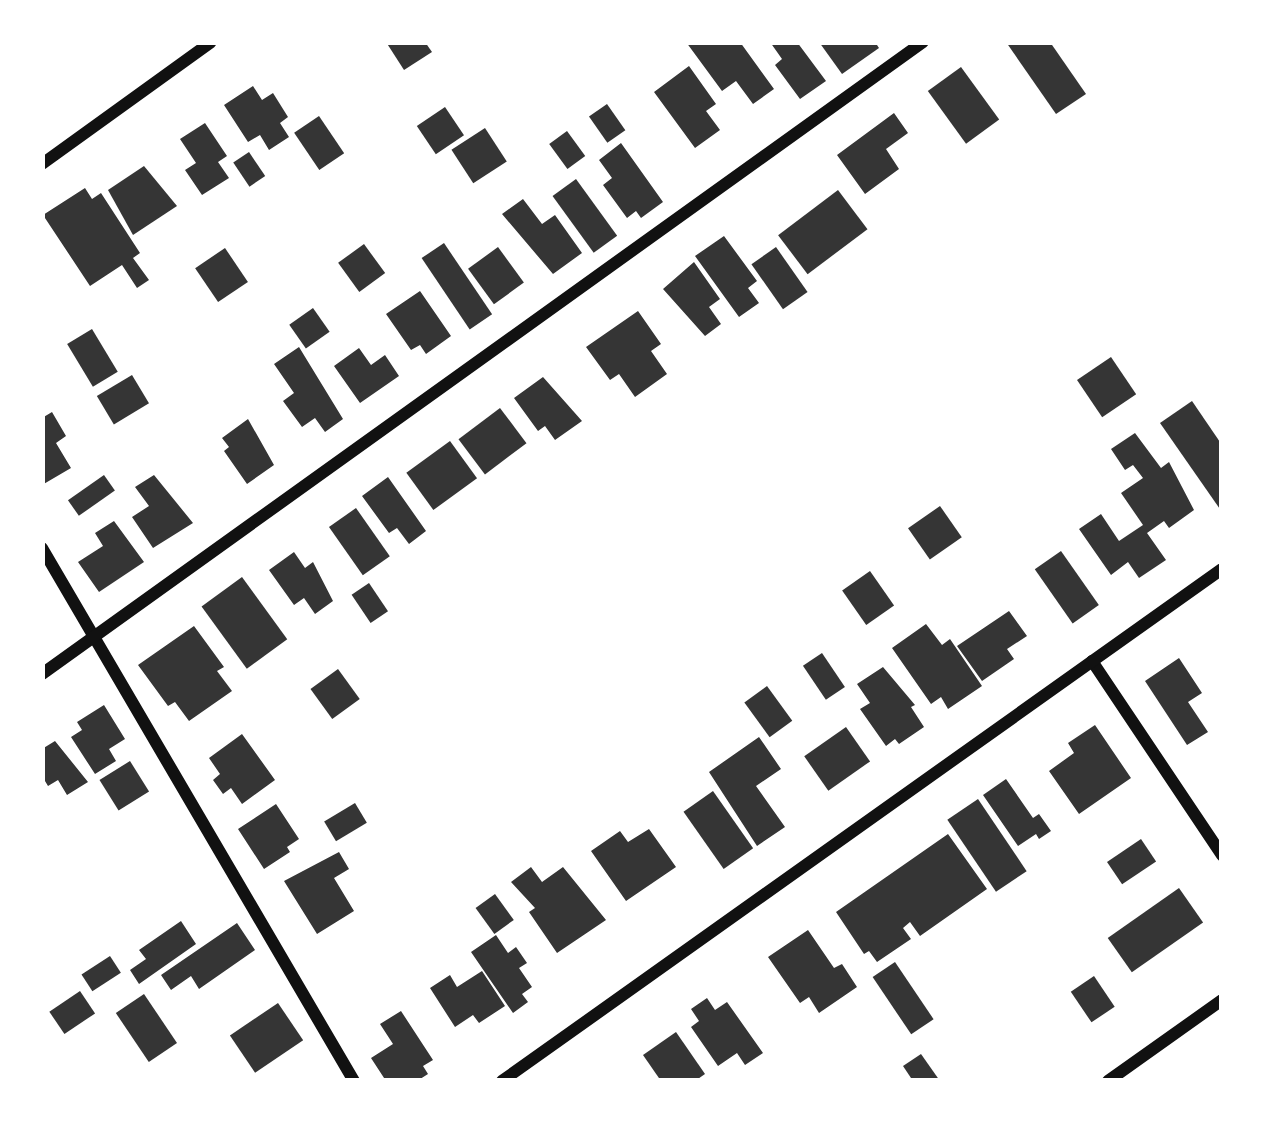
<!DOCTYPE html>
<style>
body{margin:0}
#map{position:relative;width:1264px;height:1123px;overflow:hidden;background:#fff;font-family:Lato,sans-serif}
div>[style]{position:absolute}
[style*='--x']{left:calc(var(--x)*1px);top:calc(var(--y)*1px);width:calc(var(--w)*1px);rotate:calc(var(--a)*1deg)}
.building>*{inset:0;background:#353535;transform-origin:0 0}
.minor>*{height:12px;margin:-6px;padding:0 6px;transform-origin:6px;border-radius:6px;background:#111}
span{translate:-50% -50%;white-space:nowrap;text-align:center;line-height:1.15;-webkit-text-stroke:9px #fff;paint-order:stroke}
.frame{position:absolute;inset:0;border:45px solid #fff;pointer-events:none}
</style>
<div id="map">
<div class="building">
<div style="clip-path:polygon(386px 42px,425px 42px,432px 52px,404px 70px)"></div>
<div style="clip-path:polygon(686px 42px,740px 42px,774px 89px,753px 104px,736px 81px,722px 91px)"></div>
<div style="clip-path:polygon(770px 42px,797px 42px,826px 81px,800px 99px,775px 65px,782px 59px)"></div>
<div style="clip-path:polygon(819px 42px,875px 42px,879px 48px,842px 74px)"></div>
<div style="clip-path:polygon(1006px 42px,1050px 42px,1086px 94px,1056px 114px)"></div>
<div style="clip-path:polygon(689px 66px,716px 104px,706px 111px,720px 130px,695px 148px,654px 92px)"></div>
<div style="left:961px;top:67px;width:65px;height:41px;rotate:54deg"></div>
<div style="clip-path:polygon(253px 86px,262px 100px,273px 93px,288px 117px,280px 123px,289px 137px,269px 150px,260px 135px,248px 142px,224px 105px)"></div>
<div style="left:607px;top:104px;width:32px;height:22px;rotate:55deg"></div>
<div style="left:445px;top:107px;width:34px;height:34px;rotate:56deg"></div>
<div style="clip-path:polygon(894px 113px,908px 133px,886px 149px,899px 169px,865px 194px,837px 155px)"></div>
<div style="left:319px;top:116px;width:45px;height:30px;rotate:56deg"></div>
<div style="clip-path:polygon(205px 123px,227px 156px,218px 162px,229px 178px,202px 195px,185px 170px,196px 163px,180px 139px)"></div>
<div style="left:485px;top:128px;width:40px;height:40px;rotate:57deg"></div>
<div style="left:567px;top:131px;width:31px;height:22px;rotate:54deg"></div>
<div style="clip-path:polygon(621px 143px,663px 202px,641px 218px,636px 211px,627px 218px,603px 185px,612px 178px,599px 160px)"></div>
<div style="left:249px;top:152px;width:29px;height:19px;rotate:56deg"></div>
<div style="clip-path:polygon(144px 166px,177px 206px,133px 235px,108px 190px)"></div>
<div style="left:576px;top:179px;width:70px;height:29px;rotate:54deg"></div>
<div style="clip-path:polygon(85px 188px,92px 199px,101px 193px,140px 253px,133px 258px,149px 280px,137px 288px,122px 265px,90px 286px,43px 215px)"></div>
<div style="left:838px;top:190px;width:49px;height:75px;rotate:53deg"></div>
<div style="clip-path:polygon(523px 199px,542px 224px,555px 215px,582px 253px,553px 274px,502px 214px)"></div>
<div style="clip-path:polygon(724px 236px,757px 281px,748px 288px,759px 303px,739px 317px,695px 256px)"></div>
<div style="left:444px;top:243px;width:86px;height:27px;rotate:56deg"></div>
<div style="left:364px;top:244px;width:36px;height:32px;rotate:54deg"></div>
<div style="left:498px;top:247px;width:44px;height:37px;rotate:54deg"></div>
<div style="left:776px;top:247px;width:55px;height:30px;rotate:55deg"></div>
<div style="left:225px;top:248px;width:41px;height:36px;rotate:56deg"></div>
<div style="clip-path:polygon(694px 262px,720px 299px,709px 307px,721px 324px,705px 336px,663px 289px)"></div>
<div style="clip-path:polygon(420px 291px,451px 336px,426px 354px,420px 345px,411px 350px,386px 314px)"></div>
<div style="left:313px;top:308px;width:29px;height:29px;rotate:55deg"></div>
<div style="clip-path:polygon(638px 311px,661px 344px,651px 351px,667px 374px,635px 397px,619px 374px,610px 380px,586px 347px)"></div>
<div style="left:92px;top:329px;width:50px;height:29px;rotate:59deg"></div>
<div style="clip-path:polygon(299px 347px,343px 419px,325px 432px,315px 418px,302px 427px,283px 401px,294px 393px,274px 364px)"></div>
<div style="clip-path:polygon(359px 348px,371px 365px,385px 355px,399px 376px,360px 403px,334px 366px)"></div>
<div style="left:1111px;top:357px;width:45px;height:41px;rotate:56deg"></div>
<div style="left:132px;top:375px;width:33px;height:41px;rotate:59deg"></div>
<div style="clip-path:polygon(543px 377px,582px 421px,555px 440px,545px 426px,538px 431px,514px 398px)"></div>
<div style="clip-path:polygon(1192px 401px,1222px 445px,1222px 512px,1160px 423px)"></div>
<div style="left:500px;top:408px;width:44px;height:52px;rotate:53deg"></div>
<div style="clip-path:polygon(52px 412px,66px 436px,56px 443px,71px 468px,42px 485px,42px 418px)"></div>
<div style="clip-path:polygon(248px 419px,274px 465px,247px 484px,224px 451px,229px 447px,222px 438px)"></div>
<div style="clip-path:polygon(1135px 433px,1161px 468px,1169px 462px,1194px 510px,1169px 528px,1164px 521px,1147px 533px,1166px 560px,1139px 578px,1128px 562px,1111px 575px,1079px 529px,1101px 514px,1119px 541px,1143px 525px,1121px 493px,1143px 478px,1133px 465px,1125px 470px,1111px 449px)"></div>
<div style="left:450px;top:441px;width:46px;height:54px;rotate:54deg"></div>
<div style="left:104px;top:475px;width:19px;height:44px;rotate:55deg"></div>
<div style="clip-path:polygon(154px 475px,193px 523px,153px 548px,132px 517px,149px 506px,135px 487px)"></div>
<div style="clip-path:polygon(388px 477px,426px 531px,409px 544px,397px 528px,389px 533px,362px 496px)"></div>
<div style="left:940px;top:506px;width:38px;height:39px;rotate:55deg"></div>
<div style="left:356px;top:508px;width:59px;height:33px;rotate:55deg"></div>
<div style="clip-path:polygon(114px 521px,144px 562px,99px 592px,78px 562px,103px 546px,95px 533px)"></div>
<div style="left:1061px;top:551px;width:66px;height:32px;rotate:55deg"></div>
<div style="clip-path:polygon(294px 552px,305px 568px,313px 562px,333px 601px,315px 614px,304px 598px,294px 605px,269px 570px)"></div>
<div style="left:870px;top:571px;width:42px;height:34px;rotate:55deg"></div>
<div style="left:242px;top:577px;width:77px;height:50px;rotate:54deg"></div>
<div style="left:369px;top:583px;width:34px;height:21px;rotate:56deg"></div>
<div style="clip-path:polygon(1009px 611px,1027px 636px,1007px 649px,1014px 659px,982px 681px,957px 646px)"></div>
<div style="clip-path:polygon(926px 624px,942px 645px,950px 639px,982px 686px,948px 709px,941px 697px,931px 704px,892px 648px)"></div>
<div style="clip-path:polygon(194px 626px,224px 667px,217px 671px,232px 691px,189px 721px,175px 702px,168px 706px,138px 665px)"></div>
<div style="left:822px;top:653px;width:41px;height:23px;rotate:56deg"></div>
<div style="clip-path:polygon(1179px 658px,1202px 693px,1188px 702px,1208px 732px,1187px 745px,1145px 681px)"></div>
<div style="clip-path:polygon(883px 667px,915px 705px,911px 707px,924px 727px,899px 744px,895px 739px,886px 746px,860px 709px,870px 703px,857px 684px)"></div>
<div style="left:338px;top:669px;width:37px;height:34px;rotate:54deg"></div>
<div style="left:767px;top:686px;width:43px;height:28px;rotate:54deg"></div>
<div style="clip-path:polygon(104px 705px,125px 739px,109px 749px,116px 761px,95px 774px,71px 737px,82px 730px,77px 722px)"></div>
<div style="clip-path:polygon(1095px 725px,1131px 778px,1079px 814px,1049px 771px,1074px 753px,1068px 743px)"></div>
<div style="left:846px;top:727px;width:42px;height:51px;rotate:55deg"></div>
<div style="clip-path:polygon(242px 734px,275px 780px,242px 804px,231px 788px,223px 794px,213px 780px,220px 774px,209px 758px)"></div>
<div style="clip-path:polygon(759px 737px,781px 769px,756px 786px,785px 827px,757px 846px,709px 772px)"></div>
<div style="clip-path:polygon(55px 741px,88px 782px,67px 795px,58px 780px,48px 786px,42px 776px,42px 749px)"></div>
<div style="left:130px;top:761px;width:36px;height:36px;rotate:58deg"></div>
<div style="clip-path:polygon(1006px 779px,1033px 818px,1039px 814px,1051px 831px,1039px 839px,1036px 834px,1018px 846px,983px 795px)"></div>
<div style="left:713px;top:791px;width:70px;height:36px;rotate:55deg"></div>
<div style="left:978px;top:799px;width:87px;height:37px;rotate:56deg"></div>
<div style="left:355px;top:803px;width:23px;height:36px;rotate:59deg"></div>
<div style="clip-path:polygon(276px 804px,299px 839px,287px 847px,290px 852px,264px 869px,238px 829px)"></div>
<div style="clip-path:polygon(649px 829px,676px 867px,626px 901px,591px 851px,620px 831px,628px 842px)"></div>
<div style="clip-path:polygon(948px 834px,987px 889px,920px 936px,910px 922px,903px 928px,911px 939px,877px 962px,869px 951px,864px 954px,836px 912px)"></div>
<div style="left:1141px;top:839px;width:27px;height:41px;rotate:56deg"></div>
<div style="clip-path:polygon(339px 852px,349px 869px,334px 878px,354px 911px,317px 934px,284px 881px)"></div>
<div style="clip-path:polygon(531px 867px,542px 882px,563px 867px,606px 920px,557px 953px,529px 912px,535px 908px,511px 882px)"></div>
<div style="left:1179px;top:888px;width:42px;height:87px;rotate:55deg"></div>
<div style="left:495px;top:894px;width:32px;height:24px;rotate:54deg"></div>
<div style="clip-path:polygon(181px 921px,196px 944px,139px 984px,130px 970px,146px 959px,139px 950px)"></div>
<div style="clip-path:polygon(237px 923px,255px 950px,199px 989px,191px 976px,171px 990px,161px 975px)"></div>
<div style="clip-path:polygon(808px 930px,834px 968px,842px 964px,857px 987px,819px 1013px,809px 997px,800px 1003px,768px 957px)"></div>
<div style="clip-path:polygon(496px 935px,508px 953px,516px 947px,527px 963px,519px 968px,532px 987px,522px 994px,528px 1002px,513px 1013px,471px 952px)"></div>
<div style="left:110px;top:956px;width:20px;height:34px;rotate:57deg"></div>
<div style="left:895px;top:962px;width:69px;height:27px;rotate:56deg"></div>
<div style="clip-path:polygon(482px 971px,505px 1006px,479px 1023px,473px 1015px,455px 1027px,430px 988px,450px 975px,457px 987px)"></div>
<div style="left:1094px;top:976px;width:37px;height:28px;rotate:56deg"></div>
<div style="left:80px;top:991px;width:27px;height:37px;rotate:56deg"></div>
<div style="left:144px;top:994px;width:59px;height:34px;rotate:56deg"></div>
<div style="clip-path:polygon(707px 998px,715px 1010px,727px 1002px,763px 1053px,745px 1065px,737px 1053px,718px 1066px,691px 1027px,699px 1021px,691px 1009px)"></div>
<div style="left:278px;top:1003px;width:45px;height:58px;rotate:56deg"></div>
<div style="clip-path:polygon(401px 1011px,433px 1060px,423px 1066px,428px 1074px,417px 1081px,386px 1081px,371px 1058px,393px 1044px,380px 1024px)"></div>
<div style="clip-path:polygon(676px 1032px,705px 1074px,695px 1081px,661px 1081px,643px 1055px)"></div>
<div style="clip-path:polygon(921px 1054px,940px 1081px,913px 1081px,903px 1066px)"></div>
</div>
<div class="minor">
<div style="--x:42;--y:164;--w:208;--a:-35.8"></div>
<div style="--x:42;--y:548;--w:618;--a:59.66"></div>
<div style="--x:1092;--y:661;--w:234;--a:56.2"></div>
<div style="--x:42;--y:674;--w:1084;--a:-35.65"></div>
<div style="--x:502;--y:1081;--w:883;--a:-35.42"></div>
<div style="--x:1108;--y:1081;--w:140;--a:-35.4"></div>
</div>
<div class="frame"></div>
</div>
